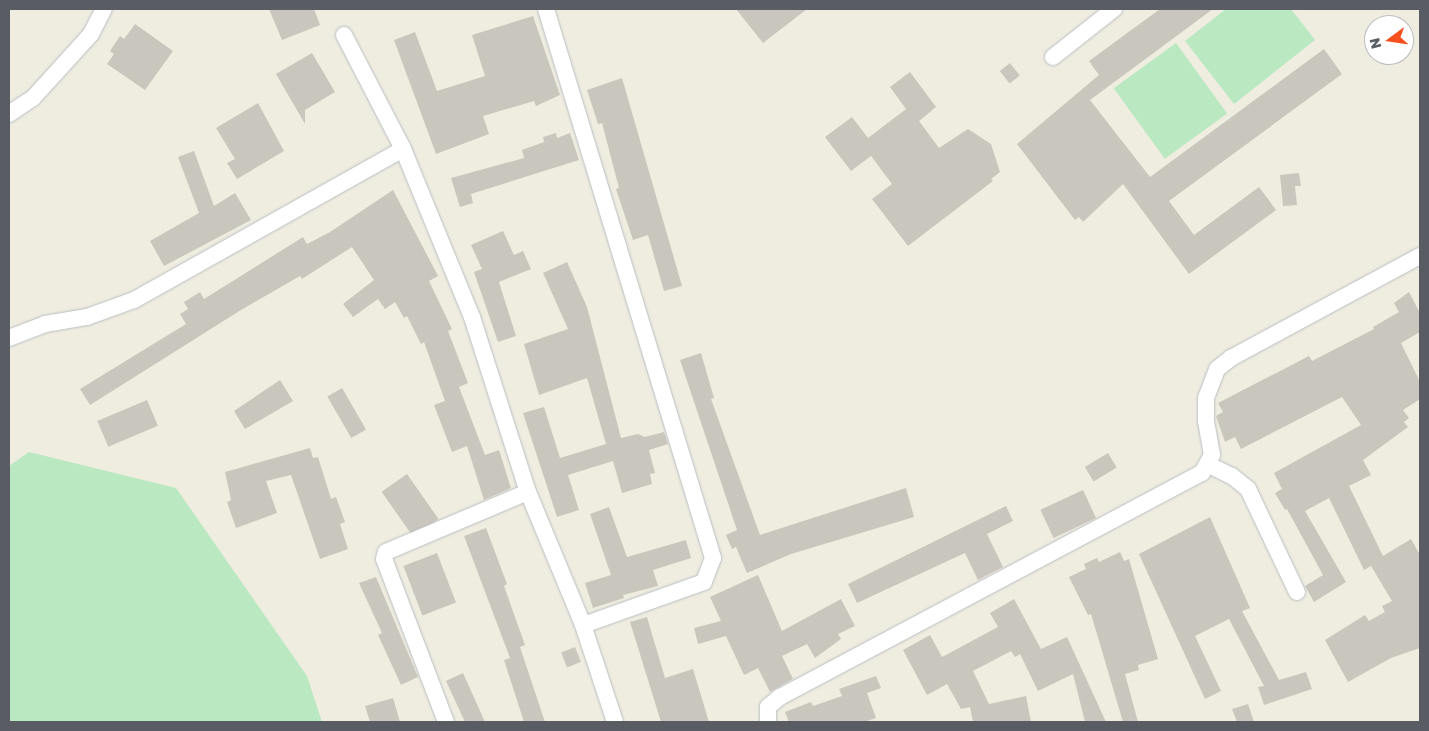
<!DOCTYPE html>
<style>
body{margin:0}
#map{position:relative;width:1429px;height:731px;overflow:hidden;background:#eeede0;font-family:"Golos Text",sans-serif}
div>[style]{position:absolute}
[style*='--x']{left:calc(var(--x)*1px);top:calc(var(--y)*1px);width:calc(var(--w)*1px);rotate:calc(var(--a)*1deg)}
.green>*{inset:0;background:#bae8c1;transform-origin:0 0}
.building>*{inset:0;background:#c9c7bd;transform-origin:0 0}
.roads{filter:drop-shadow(0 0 1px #bbbdc3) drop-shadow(0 0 1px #bbbdc3)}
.street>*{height:16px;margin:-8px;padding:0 8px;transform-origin:8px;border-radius:8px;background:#fff}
span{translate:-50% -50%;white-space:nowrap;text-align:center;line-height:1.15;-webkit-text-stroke:4px #fff;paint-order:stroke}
.frame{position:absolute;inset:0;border:10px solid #595c63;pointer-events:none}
.north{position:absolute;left:1364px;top:15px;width:50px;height:50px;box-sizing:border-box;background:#fff;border:1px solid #bdbec1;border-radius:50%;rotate:256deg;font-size:14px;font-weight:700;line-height:20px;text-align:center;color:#595c63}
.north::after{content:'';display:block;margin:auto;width:18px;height:22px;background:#f8501c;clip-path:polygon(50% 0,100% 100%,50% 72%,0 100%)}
</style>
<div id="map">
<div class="green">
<div style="clip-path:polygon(1226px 9px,1291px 9px,1315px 40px,1234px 104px,1185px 41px)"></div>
<div style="left:1176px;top:43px;width:87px;height:77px;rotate:54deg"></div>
<div style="clip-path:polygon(29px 452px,176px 488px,307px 676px,322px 722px,9px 722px,9px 466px)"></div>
</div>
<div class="building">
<div style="clip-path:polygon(269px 9px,314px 9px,320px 25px,282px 40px)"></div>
<div style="clip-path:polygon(736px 9px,807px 9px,763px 43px)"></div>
<div style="clip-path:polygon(1160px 9px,1213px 9px,1090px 100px,1150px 177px,1324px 49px,1342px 74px,1169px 201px,1194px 235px,1259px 187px,1276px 210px,1189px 274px,1123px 184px,1083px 222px,1079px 217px,1075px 220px,1017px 144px,1099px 75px,1089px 61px)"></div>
<div style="clip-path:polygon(533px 16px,560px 95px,536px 106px,534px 101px,483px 116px,489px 134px,436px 154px,394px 40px,415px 32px,437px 91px,485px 76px,472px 35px)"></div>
<div style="clip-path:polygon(135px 24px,173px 51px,145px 90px,107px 64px,114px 54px,110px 51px,120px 36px,124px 39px)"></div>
<div style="clip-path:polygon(312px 53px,335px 92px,305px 110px,305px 124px,276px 74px)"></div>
<div style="left:1010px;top:63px;width:16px;height:13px;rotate:52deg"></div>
<div style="clip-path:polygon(910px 72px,936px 107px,919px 121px,939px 148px,968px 129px,991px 144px,1000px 172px,991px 179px,993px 181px,908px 246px,872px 199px,892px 184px,871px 156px,851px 171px,825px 137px,852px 117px,868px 138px,906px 109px,890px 87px)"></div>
<div style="clip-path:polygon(622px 78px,682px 286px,664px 291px,648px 235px,633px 240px,616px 189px,619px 188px,602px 123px,598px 124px,587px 90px)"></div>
<div style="clip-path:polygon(258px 103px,284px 151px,237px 179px,227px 163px,235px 159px,216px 128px)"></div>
<div style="clip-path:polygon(556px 133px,557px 138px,570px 133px,579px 160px,471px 194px,473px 203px,460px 207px,451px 178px,524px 158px,522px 150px,544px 142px,543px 137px)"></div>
<div style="clip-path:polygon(194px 151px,214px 206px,235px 193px,251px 220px,164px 266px,150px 241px,199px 213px,178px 157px)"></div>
<div style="clip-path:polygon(1299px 173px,1301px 186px,1295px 186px,1297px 205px,1283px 206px,1280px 175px)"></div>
<div style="clip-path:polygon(393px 190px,438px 276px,429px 281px,452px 329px,448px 331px,468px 383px,459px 387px,485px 455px,499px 450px,511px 488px,484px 500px,467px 446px,452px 452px,434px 405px,445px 401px,424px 342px,421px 344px,407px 316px,404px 318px,395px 302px,385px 309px,378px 299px,353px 317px,343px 304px,374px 280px,352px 247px,302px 279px,300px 276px,241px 310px,90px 405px,80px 389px,186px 324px,180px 314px,188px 309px,184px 302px,200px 292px,204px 299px,303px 237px,307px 244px,330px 232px)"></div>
<div style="clip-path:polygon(503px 231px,514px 255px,523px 251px,531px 269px,499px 282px,516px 336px,498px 342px,474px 272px,482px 269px,471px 245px)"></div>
<div style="clip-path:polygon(567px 262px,587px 307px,621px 438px,638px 434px,645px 437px,664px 432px,668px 444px,649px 450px,655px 473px,650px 474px,652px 484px,622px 493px,613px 461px,568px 475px,579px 510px,557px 517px,523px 413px,544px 407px,560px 458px,606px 444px,587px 378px,539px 395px,524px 344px,568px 329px,543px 273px)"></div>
<div style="clip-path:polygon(1409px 292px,1420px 313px,1420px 332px,1401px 343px,1420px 382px,1420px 399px,1403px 410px,1409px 418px,1404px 422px,1408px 427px,1363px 460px,1371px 475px,1349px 486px,1383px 556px,1411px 539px,1420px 555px,1420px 648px,1391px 658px,1348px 682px,1325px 640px,1365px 615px,1369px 621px,1385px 612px,1382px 606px,1392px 601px,1371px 566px,1364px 570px,1329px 498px,1305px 511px,1346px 582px,1314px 602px,1305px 586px,1323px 575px,1287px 509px,1285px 510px,1275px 493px,1282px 489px,1274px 473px,1361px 425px,1342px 397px,1241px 449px,1235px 437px,1225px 442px,1216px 416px,1223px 412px,1218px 403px,1309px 356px,1312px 361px,1374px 329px,1373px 327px,1399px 312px,1394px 303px)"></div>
<div style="clip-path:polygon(701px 353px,714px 398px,711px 399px,760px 535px,906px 488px,914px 517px,791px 554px,747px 573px,736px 547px,732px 549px,726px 535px,737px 530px,680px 360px)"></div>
<div style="clip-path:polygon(280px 380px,293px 401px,245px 429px,234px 411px)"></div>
<div style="left:342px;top:388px;width:48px;height:17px;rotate:60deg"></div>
<div style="left:147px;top:400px;width:28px;height:54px;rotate:67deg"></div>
<div style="clip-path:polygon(310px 448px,313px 458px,318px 457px,331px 499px,336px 497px,345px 522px,340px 524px,348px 549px,320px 559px,291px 475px,266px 481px,277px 513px,236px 528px,227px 502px,231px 500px,225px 472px)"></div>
<div style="left:1108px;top:453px;width:17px;height:27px;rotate:59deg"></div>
<div style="left:407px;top:474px;width:55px;height:31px;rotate:55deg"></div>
<div style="left:1083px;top:490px;width:31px;height:47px;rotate:65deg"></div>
<div style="clip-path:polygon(1006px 506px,1013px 521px,987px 534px,1003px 567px,978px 580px,965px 553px,857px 603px,848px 584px)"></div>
<div style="clip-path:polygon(609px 507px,627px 557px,686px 540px,691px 558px,653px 570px,658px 586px,623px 595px,624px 598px,593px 608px,585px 583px,611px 575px,590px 514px)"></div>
<div style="clip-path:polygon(1210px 517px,1250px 608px,1242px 611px,1279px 680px,1306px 672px,1312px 689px,1264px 705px,1258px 687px,1264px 686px,1229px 619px,1195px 636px,1221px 691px,1205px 699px,1139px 554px)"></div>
<div style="clip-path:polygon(486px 528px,507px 584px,504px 586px,525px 645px,520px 647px,545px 722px,524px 722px,504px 660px,510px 658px,464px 536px)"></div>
<div style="clip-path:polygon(1120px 552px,1124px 561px,1129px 559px,1158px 659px,1138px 665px,1139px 670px,1125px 674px,1138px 722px,1123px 722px,1091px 614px,1088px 615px,1069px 577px,1086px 569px,1084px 564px,1097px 558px,1099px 562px)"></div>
<div style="left:437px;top:553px;width:53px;height:36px;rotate:69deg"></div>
<div style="clip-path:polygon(758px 575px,782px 631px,841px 599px,855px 626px,838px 634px,841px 639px,815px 658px,807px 644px,782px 656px,793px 679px,770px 692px,758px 668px,744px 675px,726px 636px,698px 644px,694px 628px,721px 621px,710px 597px)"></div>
<div style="clip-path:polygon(376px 577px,418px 677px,401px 685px,378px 635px,382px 633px,359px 583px)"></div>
<div style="clip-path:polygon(1014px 599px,1041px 649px,1067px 637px,1106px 722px,1085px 722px,1073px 674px,1038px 691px,1020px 654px,1015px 657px,1011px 651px,973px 671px,989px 704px,1026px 696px,1031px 722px,973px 722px,970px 707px,961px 709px,947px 684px,927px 695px,903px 650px,930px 635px,942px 657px,998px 627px,990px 613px)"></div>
<div style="clip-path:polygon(647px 617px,665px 678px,693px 669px,709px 722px,661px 722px,630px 622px)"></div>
<div style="left:575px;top:647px;width:16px;height:15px;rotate:68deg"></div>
<div style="clip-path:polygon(463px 673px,485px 722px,465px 722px,446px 681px)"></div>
<div style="clip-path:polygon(876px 676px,881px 688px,867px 693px,876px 718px,864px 722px,789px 722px,785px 712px,811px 702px,813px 706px,842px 696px,839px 689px)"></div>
<div style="clip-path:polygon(393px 698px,400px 722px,370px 722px,365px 706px)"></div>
<div style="clip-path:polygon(1248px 704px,1254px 722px,1237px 722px,1232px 709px)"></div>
</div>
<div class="roads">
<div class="street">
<div style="--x:546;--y:9;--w:574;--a:73.08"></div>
<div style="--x:713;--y:558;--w:26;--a:111"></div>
<div style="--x:704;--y:582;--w:128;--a:160.4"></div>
<div style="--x:583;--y:625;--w:102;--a:71.7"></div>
<div style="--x:344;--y:35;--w:128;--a:62.6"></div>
<div style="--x:403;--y:149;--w:182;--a:67.7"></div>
<div style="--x:472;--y:317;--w:184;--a:72.3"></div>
<div style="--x:528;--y:492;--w:144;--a:67.5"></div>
<div style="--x:1053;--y:57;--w:78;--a:-38.2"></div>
<div style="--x:9;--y:114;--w:29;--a:-34"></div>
<div style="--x:33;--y:98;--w:86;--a:-47.8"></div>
<div style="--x:91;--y:34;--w:28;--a:-63"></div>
<div style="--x:9;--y:338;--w:39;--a:-21"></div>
<div style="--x:45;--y:324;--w:43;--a:-9.5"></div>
<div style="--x:87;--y:317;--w:50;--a:-19.9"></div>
<div style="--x:134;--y:300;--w:308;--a:-29.3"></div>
<div style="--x:1209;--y:465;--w:25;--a:26"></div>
<div style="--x:1232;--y:476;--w:21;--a:39"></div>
<div style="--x:1248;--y:489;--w:114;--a:64.6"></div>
<div style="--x:446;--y:722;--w:174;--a:-110.8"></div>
<div style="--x:384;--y:559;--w:7;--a:-74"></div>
<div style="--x:386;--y:552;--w:154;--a:-22.9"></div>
<div style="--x:768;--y:722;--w:15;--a:-90"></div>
<div style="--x:768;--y:707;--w:16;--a:-40"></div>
<div style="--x:780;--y:697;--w:478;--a:-28"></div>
<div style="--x:1202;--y:473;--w:21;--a:-61"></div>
<div style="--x:1212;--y:455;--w:35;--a:-100"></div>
<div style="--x:1206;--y:421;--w:23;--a:-90"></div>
<div style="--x:1206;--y:398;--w:31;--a:-69"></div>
<div style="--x:1217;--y:369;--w:18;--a:-38"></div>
<div style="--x:1231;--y:358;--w:215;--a:-28.4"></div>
</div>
</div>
<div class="frame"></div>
<div class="north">N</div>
</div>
